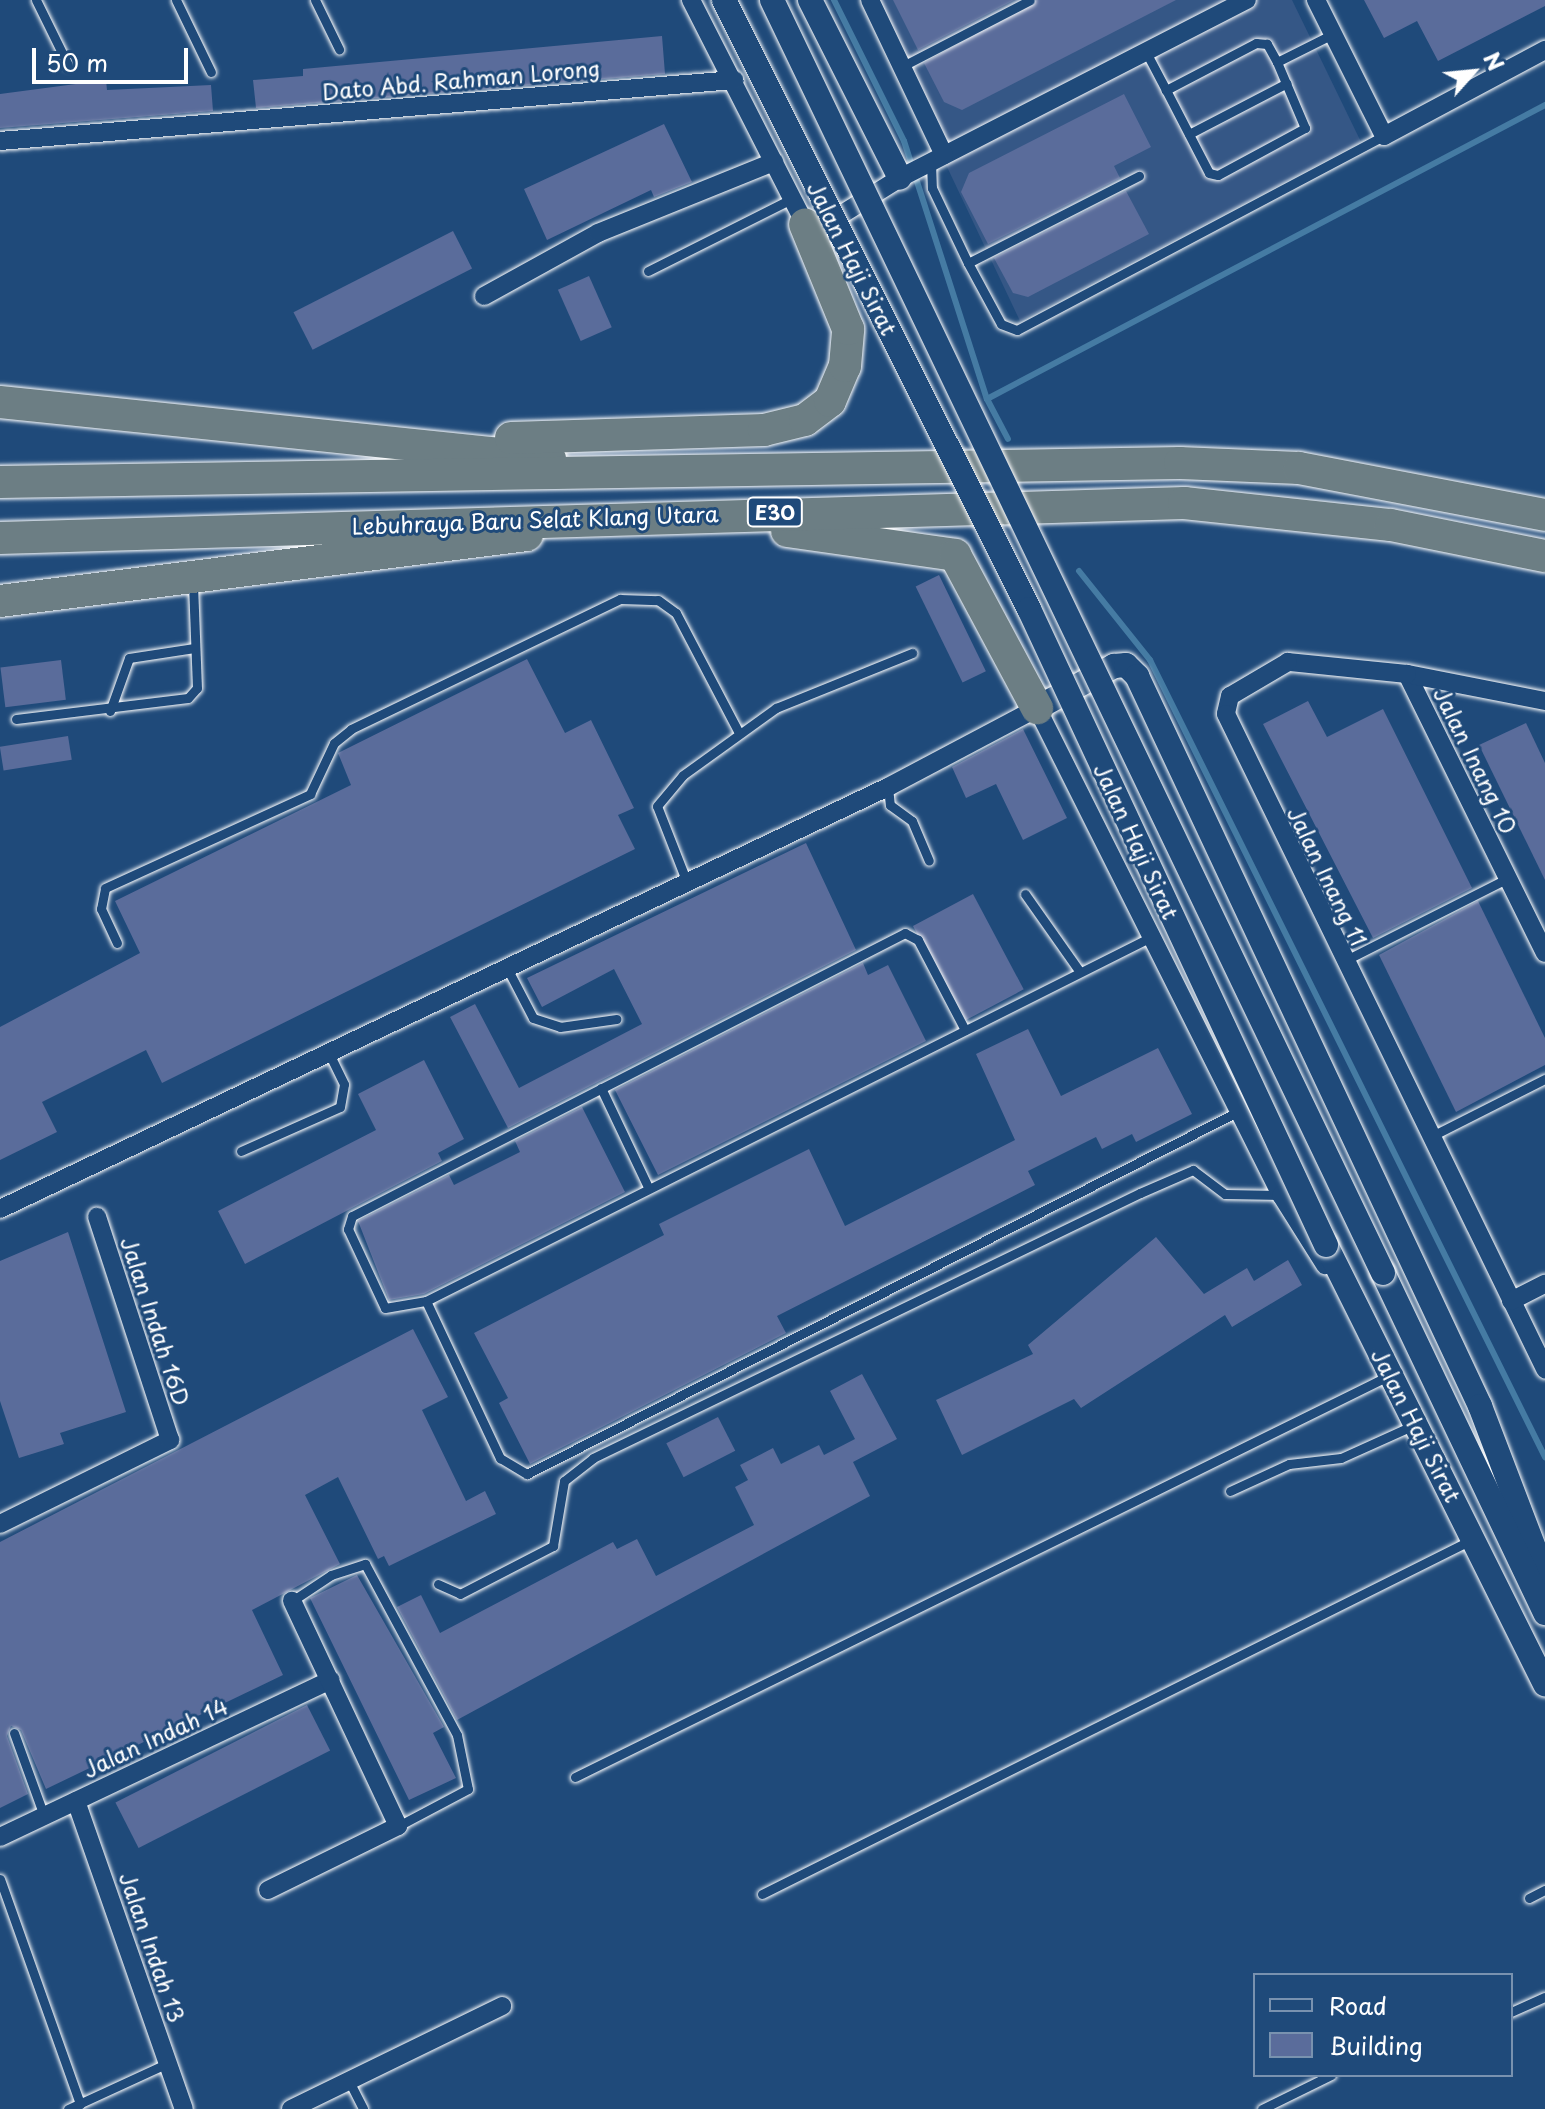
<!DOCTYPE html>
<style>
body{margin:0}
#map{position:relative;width:1545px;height:2109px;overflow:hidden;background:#1f4a7a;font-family:"Playpen Sans",sans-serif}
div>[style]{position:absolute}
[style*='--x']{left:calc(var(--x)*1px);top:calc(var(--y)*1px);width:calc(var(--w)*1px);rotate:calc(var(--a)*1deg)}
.built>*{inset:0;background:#355786}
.stream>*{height:6px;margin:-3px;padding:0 3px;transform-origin:3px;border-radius:3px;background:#457ba3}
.building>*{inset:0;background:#5a6c9b;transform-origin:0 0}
.roads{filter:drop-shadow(0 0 2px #fff) drop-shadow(0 0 2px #fff)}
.lane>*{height:9px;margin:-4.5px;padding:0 4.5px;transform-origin:4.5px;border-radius:4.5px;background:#1f4a7a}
.street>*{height:18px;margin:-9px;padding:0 9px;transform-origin:9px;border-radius:9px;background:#1f4a7a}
.secondary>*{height:24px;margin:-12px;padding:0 12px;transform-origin:12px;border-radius:12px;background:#1f4a7a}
.highway>*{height:32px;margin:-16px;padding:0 16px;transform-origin:16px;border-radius:16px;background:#6c7e84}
.bridges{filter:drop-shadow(0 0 2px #fff) drop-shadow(0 0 2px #fff)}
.secondary-bridge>*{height:24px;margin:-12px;padding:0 12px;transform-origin:12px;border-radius:12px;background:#1f4a7a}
span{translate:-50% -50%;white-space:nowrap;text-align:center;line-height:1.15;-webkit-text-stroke:6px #1f4a7a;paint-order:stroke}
.shield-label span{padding:2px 6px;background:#1f4a7a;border:2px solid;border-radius:6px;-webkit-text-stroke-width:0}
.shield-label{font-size:20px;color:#fff;font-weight:700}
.street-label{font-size:22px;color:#fff}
.legend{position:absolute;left:1253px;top:1973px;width:260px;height:104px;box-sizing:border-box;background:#1f4a7a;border:2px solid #7992af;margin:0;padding:10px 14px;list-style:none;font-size:24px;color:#fff}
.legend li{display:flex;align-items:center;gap:16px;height:40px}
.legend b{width:40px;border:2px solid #7992af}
.north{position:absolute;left:1433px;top:32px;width:80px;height:80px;-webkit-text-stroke:6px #1f4a7a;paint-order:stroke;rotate:63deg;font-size:22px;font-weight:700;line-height:32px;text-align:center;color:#fff}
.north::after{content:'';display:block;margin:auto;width:28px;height:36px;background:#fff;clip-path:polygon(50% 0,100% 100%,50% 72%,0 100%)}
.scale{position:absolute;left:32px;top:48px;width:156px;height:36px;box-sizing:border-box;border:4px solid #fff;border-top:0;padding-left:10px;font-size:24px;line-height:28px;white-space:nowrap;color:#fff;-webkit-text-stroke:6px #1f4a7a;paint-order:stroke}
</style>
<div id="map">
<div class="built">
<div style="clip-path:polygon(868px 0,1292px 0,1361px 142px,1020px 321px)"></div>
</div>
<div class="stream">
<div style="--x:834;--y:0;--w:157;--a:63.6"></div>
<div style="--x:904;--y:141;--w:271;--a:72.2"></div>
<div style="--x:987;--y:399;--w:631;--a:-27.78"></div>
<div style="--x:987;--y:399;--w:45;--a:62.3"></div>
<div style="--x:1079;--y:571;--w:114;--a:51.4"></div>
<div style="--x:1150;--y:660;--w:890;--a:63.64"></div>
</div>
<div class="building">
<div style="clip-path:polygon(893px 0,1014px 0,918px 50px)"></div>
<div style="clip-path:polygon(1037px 0,1176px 0,962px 110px,944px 102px,924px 63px)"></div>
<div style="clip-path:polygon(1364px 0,1545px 0,1545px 6px,1438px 61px,1417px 21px,1384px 38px)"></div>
<div style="clip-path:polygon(662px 36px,665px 74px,256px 108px,253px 80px,303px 76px,303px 69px)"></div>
<div style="clip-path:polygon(106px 80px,107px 90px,211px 85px,213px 111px,0 128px,0 94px)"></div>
<div style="clip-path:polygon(1124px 94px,1151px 147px,1114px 166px,1120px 178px,988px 244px,961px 192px,969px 173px)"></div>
<div style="clip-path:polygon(664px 124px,692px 182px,654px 197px,651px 190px,547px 240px,524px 189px)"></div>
<div style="clip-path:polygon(1126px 191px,1149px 234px,1028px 297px,1013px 293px,994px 258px)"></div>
<div style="left:453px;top:231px;width:42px;height:179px;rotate:63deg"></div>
<div style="left:589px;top:276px;width:56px;height:34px;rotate:66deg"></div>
<div style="left:939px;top:575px;width:107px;height:26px;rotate:64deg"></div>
<div style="clip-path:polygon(527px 659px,565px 733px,591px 720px,634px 808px,618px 815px,635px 849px,162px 1083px,146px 1050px,42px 1102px,57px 1132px,0 1160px,0 1027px,140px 953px,115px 901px,351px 785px,338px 753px)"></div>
<div style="left:61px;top:660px;width:40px;height:61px;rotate:83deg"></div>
<div style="clip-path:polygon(1308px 701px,1327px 737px,1383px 709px,1472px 888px,1373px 938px,1263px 724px)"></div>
<div style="clip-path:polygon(1526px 723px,1545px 763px,1545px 880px,1479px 745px)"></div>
<div style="clip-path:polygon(1023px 729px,1067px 818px,1023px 840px,996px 784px,966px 798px,952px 767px)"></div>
<div style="left:68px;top:736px;width:24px;height:69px;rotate:81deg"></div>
<div style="clip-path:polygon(806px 843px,856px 950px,508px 1128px,450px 1017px,475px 1004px,519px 1088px,642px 1024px,614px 969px,542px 1007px,527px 978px)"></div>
<div style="left:973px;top:894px;width:108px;height:68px;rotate:62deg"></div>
<div style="clip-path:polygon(1478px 901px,1545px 1038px,1545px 1065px,1456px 1112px,1379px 955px)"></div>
<div style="clip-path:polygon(863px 963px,868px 975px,888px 965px,926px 1041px,658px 1175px,615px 1090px)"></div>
<div style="clip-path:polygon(1028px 1029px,1061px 1096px,1158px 1048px,1192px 1114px,1136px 1142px,1132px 1134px,1102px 1149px,1096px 1137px,1028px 1171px,1035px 1185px,777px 1316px,786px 1333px,530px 1464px,499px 1403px,508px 1398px,474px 1333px,664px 1235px,659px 1224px,809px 1149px,845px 1226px,1015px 1140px,976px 1054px)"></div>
<div style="clip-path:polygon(424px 1060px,464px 1139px,438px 1153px,442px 1161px,245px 1264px,218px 1211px,376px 1130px,358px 1094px)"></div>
<div style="clip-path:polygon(582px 1107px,625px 1192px,424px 1294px,389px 1300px,358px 1221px,449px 1175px,454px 1185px,520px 1152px,515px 1141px)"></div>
<div style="clip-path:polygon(68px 1232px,126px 1412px,60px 1433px,64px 1444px,19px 1458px,0 1401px,0 1261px)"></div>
<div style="clip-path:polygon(1156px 1237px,1204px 1294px,1247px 1268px,1254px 1281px,1288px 1260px,1302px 1285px,1232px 1327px,1225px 1315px,1081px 1408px,1074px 1399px,962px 1455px,936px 1400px,1033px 1354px,1028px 1345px)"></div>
<div style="clip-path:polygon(413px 1329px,448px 1397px,422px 1410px,466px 1501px,485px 1491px,496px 1514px,389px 1566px,384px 1556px,378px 1559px,338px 1477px,305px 1495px,340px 1564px,252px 1610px,283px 1675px,46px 1789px,21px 1730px,11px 1726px,7px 1736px,28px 1794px,0 1808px,0 1542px)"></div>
<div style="clip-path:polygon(862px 1374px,897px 1439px,853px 1462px,870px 1496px,457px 1720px,397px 1607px,421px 1595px,440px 1633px,613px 1542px,617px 1549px,637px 1539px,656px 1576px,754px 1525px,735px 1487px,748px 1480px,740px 1465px,773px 1448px,781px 1464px,819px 1445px,824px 1455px,855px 1439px,830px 1391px)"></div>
<div style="left:718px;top:1417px;width:38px;height:58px;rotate:63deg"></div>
<div style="clip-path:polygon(357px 1575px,444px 1727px,433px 1733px,456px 1778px,409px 1800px,310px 1598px)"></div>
<div style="left:307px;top:1705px;width:51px;height:215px;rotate:63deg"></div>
</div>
<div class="roads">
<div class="lane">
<div style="--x:36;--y:0;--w:72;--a:63.8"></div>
<div style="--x:176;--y:0;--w:80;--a:64.1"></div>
<div style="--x:315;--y:0;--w:55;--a:63.9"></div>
<div style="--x:1146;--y:52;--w:43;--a:62.2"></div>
<div style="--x:1277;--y:62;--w:21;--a:-119"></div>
<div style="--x:1267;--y:44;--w:11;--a:-175"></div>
<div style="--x:1256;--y:43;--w:102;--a:152.4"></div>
<div style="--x:1166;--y:90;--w:93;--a:62.6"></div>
<div style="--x:1209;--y:173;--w:9;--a:13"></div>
<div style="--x:1218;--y:175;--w:99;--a:-28.4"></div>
<div style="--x:1305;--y:128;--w:72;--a:-113"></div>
<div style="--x:1277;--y:62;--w:63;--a:-26.6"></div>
<div style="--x:901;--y:67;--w:145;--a:-27.4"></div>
<div style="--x:1189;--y:134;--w:110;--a:-27.5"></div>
<div style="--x:931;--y:162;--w:26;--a:88"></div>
<div style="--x:932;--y:188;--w:83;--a:64.4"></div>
<div style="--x:968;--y:263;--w:69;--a:61.6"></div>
<div style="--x:1001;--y:324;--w:17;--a:21"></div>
<div style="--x:1017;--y:330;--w:415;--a:-27.9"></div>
<div style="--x:968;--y:263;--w:192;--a:-27"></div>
<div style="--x:648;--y:271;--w:160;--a:-26.7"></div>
<div style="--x:110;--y:711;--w:56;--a:-70.3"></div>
<div style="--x:129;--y:658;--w:66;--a:-8.7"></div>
<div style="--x:16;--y:719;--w:173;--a:-7"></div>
<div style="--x:188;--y:698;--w:13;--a:-48"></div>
<div style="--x:197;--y:688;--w:106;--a:-92.2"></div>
<div style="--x:888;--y:787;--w:18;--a:84"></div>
<div style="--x:890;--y:805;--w:27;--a:36"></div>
<div style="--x:912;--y:821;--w:43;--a:67"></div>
<div style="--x:686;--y:880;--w:79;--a:-111.4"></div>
<div style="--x:657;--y:806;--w:40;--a:-50"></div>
<div style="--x:683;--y:775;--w:115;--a:-35.8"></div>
<div style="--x:776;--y:708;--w:147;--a:-22"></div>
<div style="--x:1025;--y:894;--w:95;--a:54.8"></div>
<div style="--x:117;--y:943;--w:38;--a:-115"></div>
<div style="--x:101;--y:909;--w:21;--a:-79"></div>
<div style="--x:105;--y:888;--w:226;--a:-24.6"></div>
<div style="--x:310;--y:794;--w:56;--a:-64.8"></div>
<div style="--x:334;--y:743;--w:22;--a:-39"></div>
<div style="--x:351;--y:729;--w:299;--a:-25.8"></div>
<div style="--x:620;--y:599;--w:38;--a:2"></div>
<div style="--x:658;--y:600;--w:22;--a:36"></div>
<div style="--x:676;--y:613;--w:133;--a:62.3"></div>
<div style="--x:1344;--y:961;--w:184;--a:-26.8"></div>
<div style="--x:507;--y:968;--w:56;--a:62.5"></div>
<div style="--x:533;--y:1018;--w:28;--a:18"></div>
<div style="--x:560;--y:1027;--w:57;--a:-8.1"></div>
<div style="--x:965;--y:1030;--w:102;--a:-117.6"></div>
<div style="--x:918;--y:940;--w:15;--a:-152"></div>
<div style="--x:905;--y:933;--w:621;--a:152.9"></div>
<div style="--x:352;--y:1216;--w:14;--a:107"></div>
<div style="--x:348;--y:1229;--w:87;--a:64.9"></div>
<div style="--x:385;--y:1308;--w:42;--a:-9.7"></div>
<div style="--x:426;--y:1301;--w:813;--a:-26.66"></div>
<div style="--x:601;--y:1088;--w:110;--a:64.6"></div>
<div style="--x:1430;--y:1137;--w:129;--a:-26.8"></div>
<div style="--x:241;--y:1151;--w:108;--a:-24"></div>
<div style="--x:340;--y:1107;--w:23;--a:-80"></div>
<div style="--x:344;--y:1084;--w:34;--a:-116"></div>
<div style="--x:426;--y:1301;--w:174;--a:64.8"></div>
<div style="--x:500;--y:1458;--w:31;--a:31"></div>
<div style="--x:527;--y:1474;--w:799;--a:-27.01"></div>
<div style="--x:1230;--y:1491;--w:65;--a:-24.6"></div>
<div style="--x:1289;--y:1464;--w:52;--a:-6.6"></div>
<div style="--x:1341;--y:1458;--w:80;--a:-24.3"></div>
<div style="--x:438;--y:1584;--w:24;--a:24"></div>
<div style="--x:460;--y:1594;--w:105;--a:-27.3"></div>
<div style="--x:553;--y:1546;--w:66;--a:-80.4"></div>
<div style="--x:564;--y:1481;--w:37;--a:-38"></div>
<div style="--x:593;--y:1458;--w:608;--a:-25.85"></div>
<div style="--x:1140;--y:1193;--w:58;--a:-23.5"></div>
<div style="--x:1193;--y:1170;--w:40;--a:37"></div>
<div style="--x:1225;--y:1194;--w:56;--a:1"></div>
<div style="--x:292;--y:1601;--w:47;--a:-33.7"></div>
<div style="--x:331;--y:1575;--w:36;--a:-18"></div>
<div style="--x:365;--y:1564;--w:194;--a:61.7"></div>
<div style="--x:457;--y:1735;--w:55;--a:78.5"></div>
<div style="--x:468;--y:1789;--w:79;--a:152.1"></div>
<div style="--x:14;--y:1733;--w:88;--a:70.1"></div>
<div style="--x:575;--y:1777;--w:909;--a:-26.25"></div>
<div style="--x:0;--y:1879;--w:239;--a:70.4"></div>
<div style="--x:762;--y:1894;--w:792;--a:-26.53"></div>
<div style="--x:1529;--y:1898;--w:18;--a:-27"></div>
<div style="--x:1511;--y:2012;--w:37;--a:-24"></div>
<div style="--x:349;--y:2081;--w:31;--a:63"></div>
<div style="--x:68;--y:2109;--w:110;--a:-24.7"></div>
<div style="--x:1262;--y:2109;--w:77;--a:-26.2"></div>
</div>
<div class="street">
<div style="--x:691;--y:0;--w:251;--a:63"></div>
<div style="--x:805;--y:224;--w:18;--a:6"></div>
<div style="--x:823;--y:226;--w:91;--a:-31.9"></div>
<div style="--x:900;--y:178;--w:390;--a:-27.2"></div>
<div style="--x:870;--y:0;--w:172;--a:64.5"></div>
<div style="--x:1316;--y:0;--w:152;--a:63.4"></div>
<div style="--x:1384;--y:136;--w:183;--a:-28.1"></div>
<div style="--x:0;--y:141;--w:737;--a:-4.75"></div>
<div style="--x:484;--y:296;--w:130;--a:-28.9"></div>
<div style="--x:598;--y:233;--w:190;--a:-22"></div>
<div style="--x:1407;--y:674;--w:311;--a:63.7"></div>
<div style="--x:1545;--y:701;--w:141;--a:-168.9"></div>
<div style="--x:1407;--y:674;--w:120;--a:-174.2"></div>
<div style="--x:1288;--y:662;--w:67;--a:149.6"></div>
<div style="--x:1230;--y:696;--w:18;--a:103"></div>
<div style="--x:1226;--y:714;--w:729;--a:64.03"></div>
<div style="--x:0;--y:1209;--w:983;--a:-25.42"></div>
<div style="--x:888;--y:787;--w:169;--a:-27.9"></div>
<div style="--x:1037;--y:708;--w:545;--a:63.39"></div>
<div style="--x:1281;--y:1195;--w:83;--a:57.8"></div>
<div style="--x:1511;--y:1301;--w:38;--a:-27"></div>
<div style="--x:0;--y:1524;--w:190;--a:-26.3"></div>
<div style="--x:170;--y:1440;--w:235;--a:-108.1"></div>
<div style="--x:76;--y:1801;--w:326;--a:70.7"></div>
<div style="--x:0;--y:1837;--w:366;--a:-25.4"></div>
<div style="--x:268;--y:1890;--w:145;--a:-26.2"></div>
<div style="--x:398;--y:1826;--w:249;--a:-115.2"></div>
<div style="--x:291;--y:2109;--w:235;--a:-26"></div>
</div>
<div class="secondary">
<div style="--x:810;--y:0;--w:199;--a:63.2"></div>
<div style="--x:1037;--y:708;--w:88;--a:-28.6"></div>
<div style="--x:1114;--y:666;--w:12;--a:-5"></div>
<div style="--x:1126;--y:665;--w:16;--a:45"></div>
<div style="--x:1137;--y:676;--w:807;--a:64.83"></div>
<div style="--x:1480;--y:1406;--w:182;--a:69.1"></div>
<div style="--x:1326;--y:1245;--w:491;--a:63.5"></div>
<div style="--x:1383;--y:1273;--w:377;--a:64.5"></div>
</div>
<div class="highway">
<div style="--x:0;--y:402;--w:553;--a:5.92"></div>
<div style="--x:511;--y:438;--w:253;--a:-1.8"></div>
<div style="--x:764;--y:430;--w:42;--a:-13.7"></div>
<div style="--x:805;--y:420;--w:31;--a:-37"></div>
<div style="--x:830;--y:401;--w:38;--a:-67"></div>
<div style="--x:845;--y:366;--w:37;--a:-85"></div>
<div style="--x:848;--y:329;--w:113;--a:-112.3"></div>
<div style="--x:0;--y:482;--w:1180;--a:-0.92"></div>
<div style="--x:1180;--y:463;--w:119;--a:2.4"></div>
<div style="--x:1299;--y:468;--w:250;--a:10.8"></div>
<div style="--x:787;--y:531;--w:170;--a:8.1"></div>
<div style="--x:955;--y:555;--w:174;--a:61.8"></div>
<div style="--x:0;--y:538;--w:1185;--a:-1.69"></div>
<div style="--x:1184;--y:503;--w:208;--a:6.1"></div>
<div style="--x:1391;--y:525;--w:157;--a:11.4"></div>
<div style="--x:0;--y:601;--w:531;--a:-7.14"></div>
</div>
</div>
<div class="bridges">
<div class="secondary-bridge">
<div style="--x:724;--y:0;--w:681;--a:63.4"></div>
<div style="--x:1029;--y:609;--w:702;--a:64.97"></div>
<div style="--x:772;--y:0;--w:1412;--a:64.36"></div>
</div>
</div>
<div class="shield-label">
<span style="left:775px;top:512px">E30</span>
</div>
<div class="street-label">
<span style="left:461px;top:79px;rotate:-5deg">Dato Abd. Rahman Lorong</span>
<span style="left:853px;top:258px;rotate:63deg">Jalan Haji Sirat</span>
<span style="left:535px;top:519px;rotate:-2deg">Lebuhraya Baru Selat Klang Utara</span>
<span style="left:1476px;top:760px;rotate:64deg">Jalan Inang 10</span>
<span style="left:1137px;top:841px;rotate:65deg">Jalan Haji Sirat</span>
<span style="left:1328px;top:876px;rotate:64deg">Jalan Inang 11</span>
<span style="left:156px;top:1321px;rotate:72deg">Jalan Indah 16D</span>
<span style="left:1417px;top:1425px;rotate:63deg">Jalan Haji Sirat</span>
<span style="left:155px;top:1737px;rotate:-25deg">Jalan Indah 14</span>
<span style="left:153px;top:1947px;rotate:71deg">Jalan Indah 13</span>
</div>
<ul class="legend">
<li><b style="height:10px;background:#1f4a7a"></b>Road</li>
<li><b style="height:22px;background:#5a6c9b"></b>Building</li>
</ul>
<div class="north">N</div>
<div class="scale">50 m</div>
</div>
